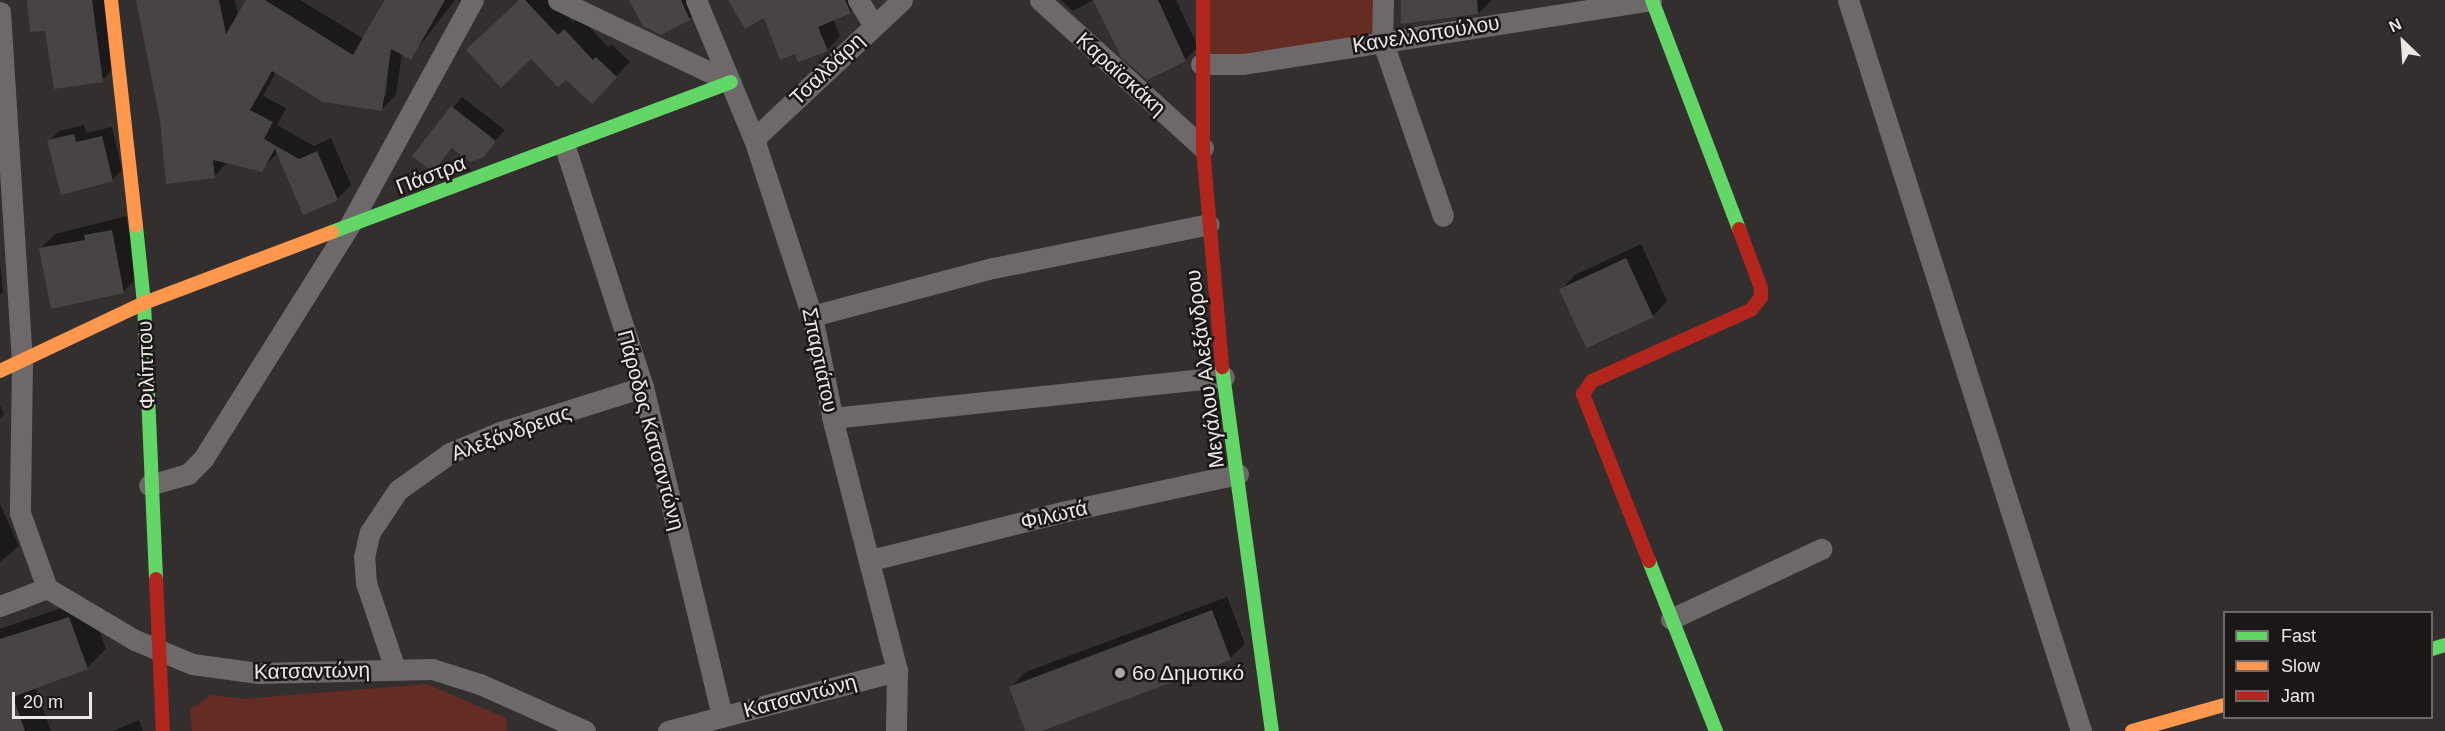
<!DOCTYPE html>
<meta charset="utf-8">
<style>
body{margin:0}
#map{position:relative;width:2445px;height:731px;overflow:hidden;background:#342f2f;font-family:Helvetica,sans-serif}
div>[style]{position:absolute}
[style*='--x']{left:calc(var(--x)*1px);top:calc(var(--y)*1px);width:calc(var(--w)*1px);rotate:calc(var(--a)*1deg)}
.green>*{inset:0;background:#652c23}
.shadow>*{inset:0;background:#0007}
.building>*{inset:0;background:#494444;transform-origin:0 0}
.street>*{height:21px;margin:-10.5px;padding:0 10.5px;transform-origin:10.5px;border-radius:10.5px;background:#6d6968}
.fast>*{height:14px;margin:-7px;padding:0 7px;transform-origin:7px;border-radius:7px;background:#63d668}
.slow>*{height:14px;margin:-7px;padding:0 7px;transform-origin:7px;border-radius:7px;background:#ff974d}
.jam>*{height:14px;margin:-7px;padding:0 7px;transform-origin:7px;border-radius:7px;background:#b3261e}
.dots>*{width:16px;height:16px;translate:-50% -50%;box-sizing:border-box;border:3px solid #1c1717;border-radius:50%}
span{translate:-50% -50%;white-space:nowrap;text-align:center;line-height:1.15;-webkit-text-stroke:5px #1c1717;paint-order:stroke}
.street-label{font-size:21px;color:#ece6e5}
.poi-label{font-size:21px;color:#ece6e5}
.left{translate:0 -50%;text-align:left}
.legend{position:absolute;left:2223px;top:611px;width:210px;height:108px;box-sizing:border-box;background:#1c1717;border:2px solid #6f6a69;margin:0;padding:8px 10px;list-style:none;font-size:18px;color:#ece6e5}
.legend li{display:flex;align-items:center;gap:12px;height:30px}
.legend b{width:30px;border:2px solid #6f6a69}
.north{position:absolute;left:2373px;top:12px;width:60px;height:60px;-webkit-text-stroke:4px #1c1717;paint-order:stroke;rotate:335deg;font-size:16px;font-weight:700;line-height:24px;text-align:center;color:#ece6e5}
.north::after{content:'';display:block;margin:auto;width:21px;height:27px;background:#ece6e5;clip-path:polygon(50% 0,100% 100%,50% 72%,0 100%)}
.scale{position:absolute;left:12px;top:692px;width:80px;height:27px;box-sizing:border-box;border:3px solid #ece6e5;border-top:0;padding-left:8px;font-size:18px;line-height:21px;white-space:nowrap;color:#ece6e5;-webkit-text-stroke:4px #1c1717;paint-order:stroke}
</style>
<div id="map">
<div class="green">
<div style="clip-path:polygon(1203px 0,1383px 0,1382px 40px,1201px 64px)"></div>
<div style="clip-path:polygon(427px 684px,506px 718px,507px 731px,192px 731px,190px 709px,212px 695px,243px 699px)"></div>
</div>
<div class="shadow">
<div style="clip-path:polygon(29px 0,107px 0,115px 67px,102px 80px,46px 29px)"></div>
<div style="clip-path:polygon(evenodd,138px 0,235px 0,238px 16px,248px 0,300px 0,364px 39px,383px 0,455px 0,410px 58px,402px 53px,396px 95px,382px 109px,276px 72px,263px 96px,286px 108px,277px 125px,314px 146px,331px 138px,351px 185px,337px 199px,304px 213px,278px 152px,261px 170px,228px 162px,214px 176px,162px 120px,138px 0,391px 42px,386px 96px,383px 96px,391px 42px)"></div>
<div style="clip-path:polygon(520px 0,552px 0,573px 22px,579px 16px,608px 47px,611px 44px,630px 62px,592px 102px)"></div>
<div style="clip-path:polygon(631px 0,702px 0,703px 5px,690px 18px,661px 33px)"></div>
<div style="clip-path:polygon(729px 0,862px 0,850px 12px,833px 19px,840px 36px,827px 50px,796px 52px,765px 15px)"></div>
<div style="clip-path:polygon(1061px 0,1093px 0,1073px 11px)"></div>
<div style="clip-path:polygon(1095px 0,1176px 0,1198px 47px,1185px 60px)"></div>
<div style="clip-path:polygon(1403px 0,1492px 0,1480px 12px,1403px 22px)"></div>
<div style="clip-path:polygon(462px 97px,505px 130px,483px 155px,454px 147px,433px 170px,414px 156px)"></div>
<div style="clip-path:polygon(84px 125px,86px 133px,112px 127px,122px 170px,112px 180px,49px 141px,59px 131px)"></div>
<div style="clip-path:polygon(126px 216px,138px 277px,123px 292px,40px 249px,55px 234px)"></div>
<div style="clip-path:polygon(1641px 244px,1667px 301px,1653px 316px,1561px 290px,1575px 275px)"></div>
<div style="clip-path:polygon(0 262px,3px 292px,0 295px)"></div>
<div style="clip-path:polygon(0 405px,4px 414px,0 418px)"></div>
<div style="clip-path:polygon(0 504px,19px 546px,0 562px)"></div>
<div style="clip-path:polygon(1227px 597px,1245px 644px,1230px 658px,1037px 731px,1027px 731px,1011px 687px,1026px 672px)"></div>
<div style="clip-path:polygon(87px 599px,106px 649px,87px 668px,35px 687px,51px 731px,0 731px,0 629px)"></div>
<div style="clip-path:polygon(139px 720px,143px 731px,113px 731px)"></div>
</div>
<div class="building">
<div style="clip-path:polygon(27px 0,92px 0,103px 82px,54px 89px,45px 31px,30px 32px)"></div>
<div style="clip-path:polygon(136px 0,219px 0,226px 34px,246px 0,265px 0,353px 55px,384px 0,445px 0,411px 60px,391px 49px,382px 111px,323px 102px,272px 71px,250px 110px,273px 122px,264px 139px,299px 159px,317px 151px,338px 200px,303px 215px,275px 149px,262px 172px,213px 160px,215px 178px,166px 184px,160px 120px)"></div>
<div style="clip-path:polygon(519px 0,525px 0,558px 35px,564px 29px,593px 60px,596px 57px,617px 77px,592px 104px,566px 80px,558px 87px,531px 59px,501px 88px,466px 50px)"></div>
<div style="clip-path:polygon(629px 0,681px 0,690px 20px,661px 35px,643px 26px)"></div>
<div style="clip-path:polygon(728px 0,845px 0,851px 13px,818px 27px,828px 51px,798px 62px,795px 54px,780px 60px,764px 18px,745px 29px)"></div>
<div style="clip-path:polygon(1093px 0,1158px 0,1186px 61px,1147px 80px,1121px 57px)"></div>
<div style="clip-path:polygon(1401px 0,1477px 0,1478px 14px,1401px 24px)"></div>
<div style="clip-path:polygon(451px 106px,496px 141px,484px 157px,470px 162px,452px 148px,433px 172px,412px 156px)"></div>
<div style="clip-path:polygon(74px 134px,76px 142px,102px 136px,113px 181px,61px 195px,47px 140px)"></div>
<div style="clip-path:polygon(112px 230px,124px 293px,51px 309px,39px 248px,85px 240px,84px 235px)"></div>
<div style="left:1626px;top:258px;width:65px;height:74px;rotate:65deg"></div>
<div style="clip-path:polygon(1212px 610px,1231px 660px,1042px 731px,1025px 731px,1009px 687px)"></div>
<div style="clip-path:polygon(69px 617px,88px 669px,13px 697px,25px 731px,0 731px,0 639px)"></div>
</div>
<div class="street">
<div style="--x:558;--y:0;--w:191;--a:25.4"></div>
<div style="--x:696;--y:0;--w:151;--a:67.4"></div>
<div style="--x:754;--y:139;--w:186;--a:71.9"></div>
<div style="--x:812;--y:316;--w:111;--a:78.6"></div>
<div style="--x:834;--y:425;--w:254;--a:75.6"></div>
<div style="--x:897;--y:671;--w:60;--a:91"></div>
<div style="--x:858;--y:0;--w:28;--a:58"></div>
<div style="--x:1040;--y:0;--w:220;--a:42.2"></div>
<div style="--x:1383;--y:0;--w:40;--a:91.4"></div>
<div style="--x:1382;--y:40;--w:186;--a:70.9"></div>
<div style="--x:1848;--y:0;--w:767;--a:72.32"></div>
<div style="--x:0;--y:12;--w:351;--a:86.4"></div>
<div style="--x:22;--y:362;--w:151;--a:90.8"></div>
<div style="--x:20;--y:513;--w:80;--a:70.2"></div>
<div style="--x:1201;--y:64;--w:42;--a:0"></div>
<div style="--x:1243;--y:64;--w:413;--a:-8.9"></div>
<div style="--x:754;--y:139;--w:203;--a:-43.2"></div>
<div style="--x:565;--y:147;--w:252;--a:72"></div>
<div style="--x:643;--y:387;--w:339;--a:76.5"></div>
<div style="--x:812;--y:316;--w:187;--a:-14.9"></div>
<div style="--x:993;--y:268;--w:220;--a:-11.5"></div>
<div style="--x:832;--y:418;--w:394;--a:-6"></div>
<div style="--x:149;--y:485;--w:41;--a:-15.8"></div>
<div style="--x:188;--y:474;--w:21;--a:-45"></div>
<div style="--x:203;--y:459;--w:273;--a:-57.9"></div>
<div style="--x:348;--y:228;--w:260;--a:-61.3"></div>
<div style="--x:871;--y:560;--w:197;--a:-14.1"></div>
<div style="--x:1062;--y:512;--w:180;--a:-12.2"></div>
<div style="--x:47;--y:588;--w:102;--a:30.6"></div>
<div style="--x:135;--y:640;--w:62;--a:22.8"></div>
<div style="--x:192;--y:664;--w:68;--a:7.7"></div>
<div style="--x:259;--y:673;--w:173;--a:-1.3"></div>
<div style="--x:432;--y:669;--w:50;--a:17.4"></div>
<div style="--x:480;--y:684;--w:115;--a:24.1"></div>
<div style="--x:0;--y:606;--w:50;--a:-21"></div>
<div style="--x:1671;--y:619;--w:166;--a:-25"></div>
<div style="--x:395;--y:669;--w:91;--a:-108.6"></div>
<div style="--x:366;--y:583;--w:26;--a:-94"></div>
<div style="--x:364;--y:557;--w:26;--a:-77"></div>
<div style="--x:370;--y:532;--w:50;--a:-56.3"></div>
<div style="--x:398;--y:490;--w:64;--a:-35.4"></div>
<div style="--x:450;--y:453;--w:54;--a:-22.8"></div>
<div style="--x:500;--y:432;--w:150;--a:-17.5"></div>
<div style="--x:668;--y:731;--w:237;--a:-14.7"></div>
</div>
<div class="fast">
<div style="--x:1652;--y:0;--w:245;--a:69.2"></div>
<div style="--x:136;--y:226;--w:77;--a:84.1"></div>
<div style="--x:144;--y:303;--w:276;--a:87.5"></div>
<div style="--x:332;--y:232;--w:426;--a:-20.6"></div>
<div style="--x:1222;--y:367;--w:367;--a:82.2"></div>
<div style="--x:1649;--y:561;--w:183;--a:68.5"></div>
<div style="--x:2432;--y:649;--w:14;--a:-17"></div>
</div>
<div class="slow">
<div style="--x:111;--y:0;--w:227;--a:83.7"></div>
<div style="--x:0;--y:371;--w:159;--a:-25.3"></div>
<div style="--x:144;--y:303;--w:201;--a:-20.7"></div>
<div style="--x:2132;--y:731;--w:96;--a:-15.8"></div>
</div>
<div class="jam">
<div style="--x:1203;--y:0;--w:148;--a:90"></div>
<div style="--x:1203;--y:148;--w:220;--a:85"></div>
<div style="--x:1649;--y:561;--w:180;--a:-111.6"></div>
<div style="--x:1583;--y:394;--w:16;--a:-55"></div>
<div style="--x:1592;--y:381;--w:174;--a:-24.1"></div>
<div style="--x:1751;--y:310;--w:16;--a:-52"></div>
<div style="--x:1761;--y:297;--w:9;--a:-90"></div>
<div style="--x:1761;--y:288;--w:63;--a:-110.4"></div>
<div style="--x:156;--y:579;--w:152;--a:87.4"></div>
</div>
<div class="dots">
<div style="left:1120px;top:673px;background:#aca6a5"></div>
</div>
<div class="street-label">
<span style="left:1426px;top:34px;rotate:-9deg">Κανελλοπούλου</span>
<span style="left:827px;top:69px;rotate:-44deg">Τσαλδάρη</span>
<span style="left:1121px;top:74px;rotate:42deg">Καραϊσκάκη</span>
<span style="left:431px;top:175px;rotate:-21deg">Πάστρα</span>
<span style="left:820px;top:360px;rotate:78deg">Σπαρτιάτου</span>
<span style="left:146px;top:365px;rotate:-92deg">Φιλίππου</span>
<span style="left:1205px;top:369px;rotate:-97deg">Μεγάλου Αλεξάνδρου</span>
<span style="left:651px;top:430px;rotate:75deg">Πάροδος Κατσαντώνη</span>
<span style="left:511px;top:433px;rotate:-20deg">Αλεξάνδρειας</span>
<span style="left:1054px;top:515px;rotate:-13deg">Φιλωτά</span>
<span style="left:312px;top:671px;rotate:-1deg">Κατσαντώνη</span>
<span style="left:800px;top:696px;rotate:-15deg">Κατσαντώνη</span>
</div>
<div class="poi-label">
<span class="left" style="left:1132px;top:673px">6ο Δημοτικό</span>
</div>
<ul class="legend">
<li><b style="height:8px;background:#63d668"></b>Fast</li>
<li><b style="height:8px;background:#ff974d"></b>Slow</li>
<li><b style="height:8px;background:#b3261e"></b>Jam</li>
</ul>
<div class="north">N</div>
<div class="scale">20 m</div>
</div>
